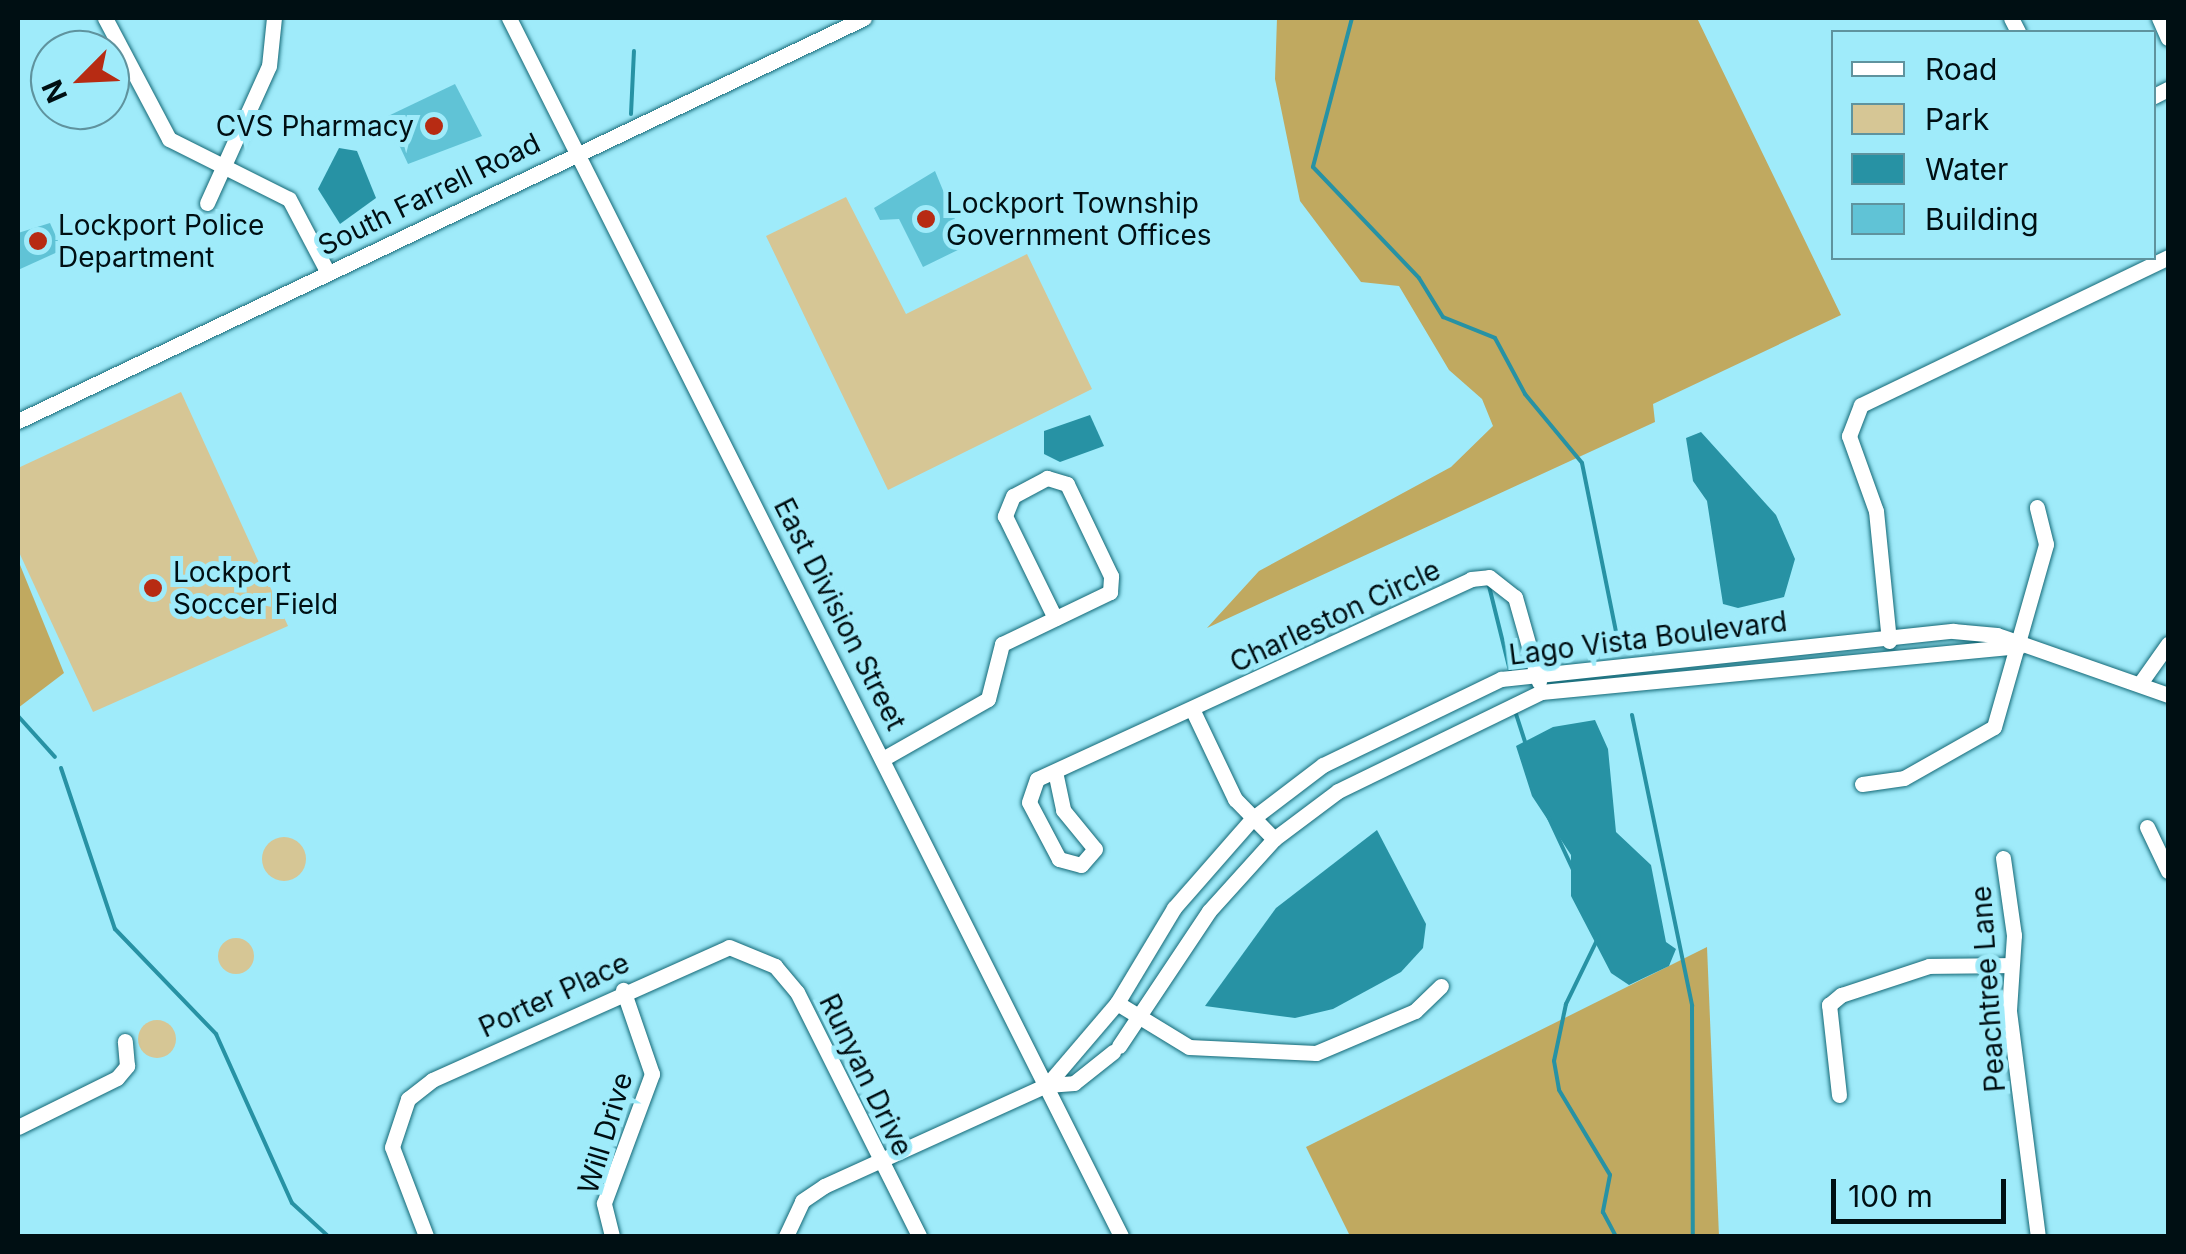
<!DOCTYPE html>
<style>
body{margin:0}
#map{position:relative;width:2186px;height:1254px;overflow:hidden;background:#9febfa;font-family:Inter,sans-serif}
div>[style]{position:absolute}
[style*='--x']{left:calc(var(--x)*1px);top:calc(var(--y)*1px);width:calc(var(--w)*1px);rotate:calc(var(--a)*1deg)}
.green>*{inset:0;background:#d6c695}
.round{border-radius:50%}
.forest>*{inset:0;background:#c0a960}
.water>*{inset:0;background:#2792a4}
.stream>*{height:4px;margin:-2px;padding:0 2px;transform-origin:2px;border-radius:2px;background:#2792a4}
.building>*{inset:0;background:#60c3d6}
.roads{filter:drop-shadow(0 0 2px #146876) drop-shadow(0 0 2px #146876)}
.minor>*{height:15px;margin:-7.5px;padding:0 7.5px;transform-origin:7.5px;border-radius:7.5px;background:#fff}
.dots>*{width:28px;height:28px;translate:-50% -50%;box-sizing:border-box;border:5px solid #9febfa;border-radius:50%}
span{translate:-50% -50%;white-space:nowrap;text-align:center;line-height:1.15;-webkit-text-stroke:10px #9febfa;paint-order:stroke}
.poi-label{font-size:28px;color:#000f13}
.right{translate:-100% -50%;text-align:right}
.left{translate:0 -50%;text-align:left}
.street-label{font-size:28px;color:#000f13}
.frame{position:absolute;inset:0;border:20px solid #000f13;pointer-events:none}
.legend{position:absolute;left:1831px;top:30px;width:325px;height:230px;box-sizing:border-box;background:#9febfa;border:2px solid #5f939e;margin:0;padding:12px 18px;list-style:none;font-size:30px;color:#000f13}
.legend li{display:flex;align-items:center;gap:20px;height:50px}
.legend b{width:50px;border:2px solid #5f939e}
.north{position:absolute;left:30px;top:30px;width:100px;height:100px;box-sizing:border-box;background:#9febfa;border:2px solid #5f939e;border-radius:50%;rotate:246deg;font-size:28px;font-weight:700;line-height:40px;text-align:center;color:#000f13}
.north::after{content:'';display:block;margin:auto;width:35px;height:45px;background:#b72b13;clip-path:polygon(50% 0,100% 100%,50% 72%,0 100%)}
.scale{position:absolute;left:1831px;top:1179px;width:175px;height:45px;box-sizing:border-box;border:5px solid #000f13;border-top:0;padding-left:12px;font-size:30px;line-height:35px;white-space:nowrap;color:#000f13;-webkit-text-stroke:8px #9febfa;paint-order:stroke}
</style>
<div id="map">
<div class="green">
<div style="clip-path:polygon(846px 197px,906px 314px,1027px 254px,1092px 389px,888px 490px,766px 236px)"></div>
<div style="clip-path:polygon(181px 392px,288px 626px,93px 712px,18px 550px,18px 468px)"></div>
<div class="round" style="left:262px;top:837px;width:44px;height:44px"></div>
<div class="round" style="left:218px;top:938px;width:36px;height:36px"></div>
<div class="round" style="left:138px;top:1020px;width:38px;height:38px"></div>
</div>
<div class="forest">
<div style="clip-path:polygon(1277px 18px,1697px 18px,1841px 315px,1653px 404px,1655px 422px,1207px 628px,1259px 571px,1451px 467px,1493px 426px,1482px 399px,1449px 370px,1399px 286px,1361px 282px,1300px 201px,1275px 79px)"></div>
<div style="clip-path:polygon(18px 560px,64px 673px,18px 708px)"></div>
<div style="clip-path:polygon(1707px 947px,1719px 1236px,1350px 1236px,1306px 1147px)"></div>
</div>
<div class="water">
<div style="clip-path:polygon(339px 148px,357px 151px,376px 198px,340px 224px,318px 189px)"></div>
<div style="clip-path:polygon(1090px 415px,1104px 446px,1060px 462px,1044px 454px,1044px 431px)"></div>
<div style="clip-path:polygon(1701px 432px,1776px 515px,1795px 559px,1784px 597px,1738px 608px,1723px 604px,1707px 501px,1693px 481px,1686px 438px)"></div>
<div style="clip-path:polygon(1595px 720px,1608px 749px,1616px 832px,1651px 865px,1666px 942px,1676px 949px,1669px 966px,1629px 985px,1611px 973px,1571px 896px,1571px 855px,1532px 796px,1516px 746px,1553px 727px)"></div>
<div style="clip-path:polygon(1377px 830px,1426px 924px,1423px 948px,1401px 972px,1333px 1009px,1295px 1018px,1205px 1006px,1276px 908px)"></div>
</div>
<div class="stream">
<div style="--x:1352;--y:18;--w:154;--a:104.7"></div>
<div style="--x:1313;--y:167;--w:153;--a:46.3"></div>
<div style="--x:1419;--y:278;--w:46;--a:58.4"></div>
<div style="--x:1443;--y:317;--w:56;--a:22"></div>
<div style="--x:1495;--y:338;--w:64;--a:61.8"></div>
<div style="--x:1525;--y:394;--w:89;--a:50.4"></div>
<div style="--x:1582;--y:463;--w:182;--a:78.6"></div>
<div style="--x:631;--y:114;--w:63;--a:-87.3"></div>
<div style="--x:1488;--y:582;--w:92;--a:76.1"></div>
<div style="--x:1516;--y:714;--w:29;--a:72"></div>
<div style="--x:1632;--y:715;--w:297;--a:78.3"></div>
<div style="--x:1692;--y:1006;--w:230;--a:89.8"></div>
<div style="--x:18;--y:716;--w:55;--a:47.9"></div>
<div style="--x:61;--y:768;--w:170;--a:71.5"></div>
<div style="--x:115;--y:929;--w:146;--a:46.1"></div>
<div style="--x:216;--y:1034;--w:185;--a:65.8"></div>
<div style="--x:292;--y:1203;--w:49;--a:42.5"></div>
<div style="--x:1547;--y:814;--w:64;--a:65"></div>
<div style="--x:1599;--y:936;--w:76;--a:115.9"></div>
<div style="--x:1566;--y:1004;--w:58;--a:101.9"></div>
<div style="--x:1554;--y:1061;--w:29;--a:80"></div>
<div style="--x:1559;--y:1090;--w:99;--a:59"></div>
<div style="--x:1610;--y:1175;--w:38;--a:101"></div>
<div style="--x:1603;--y:1212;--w:27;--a:62"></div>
</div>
<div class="building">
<div style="clip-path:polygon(455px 84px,482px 136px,408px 164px,386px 117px)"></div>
<div style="clip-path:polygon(935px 171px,966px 246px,923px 267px,899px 219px,880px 220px,874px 208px)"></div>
<div style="clip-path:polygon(50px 223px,62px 250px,18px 270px,18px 233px)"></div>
</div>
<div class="roads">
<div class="minor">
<div style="--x:105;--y:18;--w:137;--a:62.1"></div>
<div style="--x:169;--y:139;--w:134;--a:26.6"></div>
<div style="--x:289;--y:199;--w:81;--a:62.2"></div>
<div style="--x:509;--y:18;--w:1363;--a:63.32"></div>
<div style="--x:2011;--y:18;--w:16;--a:63"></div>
<div style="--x:2159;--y:18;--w:22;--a:66"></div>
<div style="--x:2154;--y:96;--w:16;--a:-27"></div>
<div style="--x:207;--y:203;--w:150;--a:-65.7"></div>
<div style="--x:269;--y:66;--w:48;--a:-84.1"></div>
<div style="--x:18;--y:421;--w:937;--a:-25.47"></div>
<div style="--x:1889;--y:641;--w:131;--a:-95.7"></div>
<div style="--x:1876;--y:511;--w:80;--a:-109.8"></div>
<div style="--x:1849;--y:436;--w:33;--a:-69"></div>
<div style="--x:1861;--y:405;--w:341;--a:-25.7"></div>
<div style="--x:2141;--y:682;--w:47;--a:-54.6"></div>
<div style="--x:1193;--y:711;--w:98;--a:64.5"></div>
<div style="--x:1235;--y:799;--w:56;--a:45.7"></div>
<div style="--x:886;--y:757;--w:117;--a:-29.6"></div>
<div style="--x:988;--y:699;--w:57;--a:-75.7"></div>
<div style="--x:1002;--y:644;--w:120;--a:-25.7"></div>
<div style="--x:1110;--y:592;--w:16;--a:-86"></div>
<div style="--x:1111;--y:576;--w:102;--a:-115.6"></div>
<div style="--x:1067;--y:484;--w:21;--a:-163"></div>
<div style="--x:1047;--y:478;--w:38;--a:152"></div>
<div style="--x:1013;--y:496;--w:22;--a:112"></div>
<div style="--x:1005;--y:516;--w:114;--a:63.9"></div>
<div style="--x:1056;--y:776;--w:35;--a:78"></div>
<div style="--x:1063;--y:810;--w:50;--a:50.6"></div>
<div style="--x:1095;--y:849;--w:21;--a:131"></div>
<div style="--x:1081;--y:865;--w:23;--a:-165"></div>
<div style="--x:1059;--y:859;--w:64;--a:-117.8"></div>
<div style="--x:1029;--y:802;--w:24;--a:-71"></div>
<div style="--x:1037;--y:779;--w:478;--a:-24.7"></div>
<div style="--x:1471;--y:579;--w:18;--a:-6"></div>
<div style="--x:1489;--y:577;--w:33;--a:38"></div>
<div style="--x:1515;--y:597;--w:88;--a:74.2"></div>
<div style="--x:1862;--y:784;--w:42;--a:-8.1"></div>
<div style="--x:1904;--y:778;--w:103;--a:-29.5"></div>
<div style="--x:1994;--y:727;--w:190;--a:-74.1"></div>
<div style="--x:2046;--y:544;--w:38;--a:-104"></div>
<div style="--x:2147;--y:827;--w:49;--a:64.5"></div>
<div style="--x:2003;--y:858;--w:78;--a:81.9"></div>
<div style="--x:2014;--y:935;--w:76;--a:93.8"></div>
<div style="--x:2009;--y:1011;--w:227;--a:82.7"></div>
<div style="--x:1117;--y:1003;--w:84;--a:31.4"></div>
<div style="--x:1189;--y:1047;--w:127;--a:2.7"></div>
<div style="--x:1316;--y:1053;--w:108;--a:-23"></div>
<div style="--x:1415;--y:1011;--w:36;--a:-44"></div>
<div style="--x:1119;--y:1046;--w:162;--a:-56.3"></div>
<div style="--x:1209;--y:911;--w:97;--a:-47.9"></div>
<div style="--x:1274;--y:839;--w:80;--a:-36.9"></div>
<div style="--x:1338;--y:791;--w:226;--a:-26"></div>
<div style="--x:1541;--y:692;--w:481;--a:-5.5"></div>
<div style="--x:1047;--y:1085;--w:108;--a:-49.5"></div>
<div style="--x:1117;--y:1003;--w:111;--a:-59"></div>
<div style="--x:1174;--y:908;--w:118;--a:-48.8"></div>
<div style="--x:1252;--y:819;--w:89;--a:-37.3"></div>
<div style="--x:1323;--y:765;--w:198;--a:-25.8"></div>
<div style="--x:1501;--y:679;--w:455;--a:-6.1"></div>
<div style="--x:1953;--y:631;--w:44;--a:5.2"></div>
<div style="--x:1997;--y:635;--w:181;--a:19.3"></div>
<div style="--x:1839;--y:1095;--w:91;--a:-96.3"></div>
<div style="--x:1829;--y:1005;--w:16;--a:-40"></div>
<div style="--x:1841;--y:995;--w:93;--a:-18.2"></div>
<div style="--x:1929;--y:966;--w:82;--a:-0.7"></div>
<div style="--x:18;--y:1127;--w:110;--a:-26.3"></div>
<div style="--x:117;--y:1078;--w:16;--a:-50"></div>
<div style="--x:127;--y:1066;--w:25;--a:-95"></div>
<div style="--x:426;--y:1236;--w:95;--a:-110.9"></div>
<div style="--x:392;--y:1147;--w:51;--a:-71.6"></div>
<div style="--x:408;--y:1099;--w:31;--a:-38"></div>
<div style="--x:432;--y:1080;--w:325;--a:-24.1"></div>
<div style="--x:729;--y:947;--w:50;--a:22.4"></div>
<div style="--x:775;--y:966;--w:34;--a:50"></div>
<div style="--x:797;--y:992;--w:273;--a:63.4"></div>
<div style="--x:612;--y:1236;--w:34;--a:-104"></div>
<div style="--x:604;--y:1203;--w:138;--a:-69.6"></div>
<div style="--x:652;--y:1074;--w:89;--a:-109"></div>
<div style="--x:786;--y:1236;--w:38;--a:-65"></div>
<div style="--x:802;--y:1201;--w:27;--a:-34"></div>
<div style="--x:824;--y:1186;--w:245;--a:-24.4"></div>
<div style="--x:1047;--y:1085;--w:27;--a:-4"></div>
<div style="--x:1074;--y:1083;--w:50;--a:-38.5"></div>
</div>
</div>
<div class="dots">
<div style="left:434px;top:126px;background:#b72b13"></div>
<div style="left:926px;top:219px;background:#b72b13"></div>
<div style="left:38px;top:241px;background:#b72b13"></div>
<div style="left:153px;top:588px;background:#b72b13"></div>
</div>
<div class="poi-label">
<span class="right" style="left:414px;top:126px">CVS Pharmacy</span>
<span class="left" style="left:946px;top:219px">Lockport Township<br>Government Offices</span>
<span class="left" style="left:58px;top:241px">Lockport Police<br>Department</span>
<span class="left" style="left:173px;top:588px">Lockport<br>Soccer Field</span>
</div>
<div class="street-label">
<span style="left:429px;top:194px;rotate:-26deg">South Farrell Road</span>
<span style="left:840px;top:614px;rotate:63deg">East Division Street</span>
<span style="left:1335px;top:616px;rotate:-25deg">Charleston Circle</span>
<span style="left:1648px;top:638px;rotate:-7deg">Lago Vista Boulevard</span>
<span style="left:1988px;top:989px;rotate:-94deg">Peachtree Lane</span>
<span style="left:554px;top:995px;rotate:-25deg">Porter Place</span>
<span style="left:866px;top:1075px;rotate:64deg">Runyan Drive</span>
<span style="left:605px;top:1133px;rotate:-73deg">Will Drive</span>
</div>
<div class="frame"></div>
<ul class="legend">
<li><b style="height:12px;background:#fff"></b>Road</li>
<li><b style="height:28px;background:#d6c695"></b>Park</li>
<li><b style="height:28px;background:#2792a4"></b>Water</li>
<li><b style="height:28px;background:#60c3d6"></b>Building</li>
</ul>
<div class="north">N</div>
<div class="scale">100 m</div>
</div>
